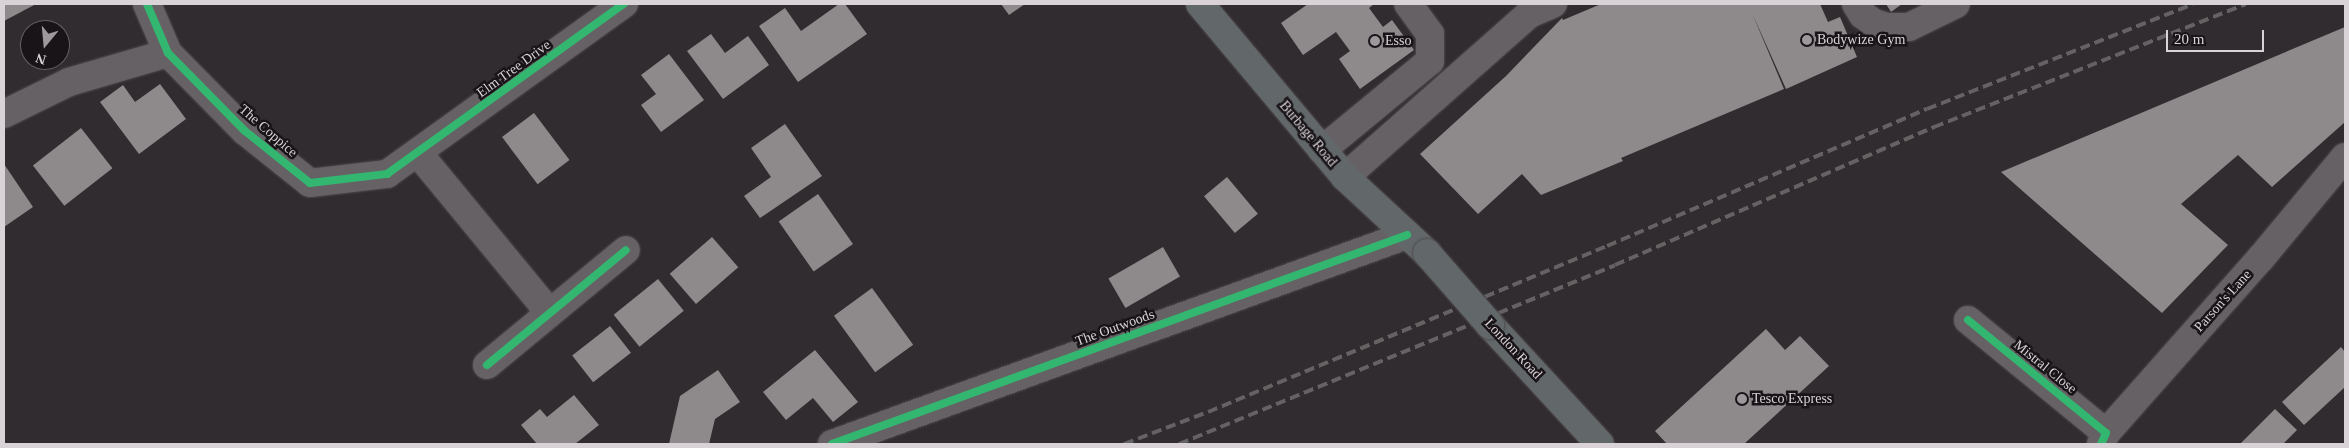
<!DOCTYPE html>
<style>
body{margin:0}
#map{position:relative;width:2349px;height:448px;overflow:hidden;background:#312c2f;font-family:"Times New Roman",serif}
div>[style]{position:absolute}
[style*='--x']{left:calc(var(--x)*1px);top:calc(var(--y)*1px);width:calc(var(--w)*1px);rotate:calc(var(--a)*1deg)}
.building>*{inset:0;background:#8e8a8c;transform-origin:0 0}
.roads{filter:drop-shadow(0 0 1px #4f4a4d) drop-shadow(0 0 1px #4f4a4d)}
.minor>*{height:28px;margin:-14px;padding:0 14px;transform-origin:14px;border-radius:14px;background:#666164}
.major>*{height:28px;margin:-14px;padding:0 14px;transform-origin:14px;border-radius:14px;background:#626769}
.rail>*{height:4px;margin-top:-2px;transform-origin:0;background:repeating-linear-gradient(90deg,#656264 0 10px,transparent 0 15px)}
.bridges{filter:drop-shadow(0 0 1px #4f4a4d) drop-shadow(0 0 1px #4f4a4d)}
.major-bridge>*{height:28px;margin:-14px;padding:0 14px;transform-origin:14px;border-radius:14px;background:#626769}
.cycleway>*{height:8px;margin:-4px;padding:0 4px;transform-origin:4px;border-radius:4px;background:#33b770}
.dots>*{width:14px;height:14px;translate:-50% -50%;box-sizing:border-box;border:2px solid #181417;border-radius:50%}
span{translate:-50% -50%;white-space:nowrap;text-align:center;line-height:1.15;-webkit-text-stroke:5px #181417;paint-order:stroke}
.poi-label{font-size:14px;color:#d9d2d7}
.left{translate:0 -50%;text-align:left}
.street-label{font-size:14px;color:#d9d2d7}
.frame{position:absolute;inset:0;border:5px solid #d9d2d7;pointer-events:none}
.north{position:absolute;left:20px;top:20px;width:50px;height:50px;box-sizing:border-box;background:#181417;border:1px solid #656064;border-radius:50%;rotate:197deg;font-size:14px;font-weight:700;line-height:20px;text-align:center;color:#d9d2d7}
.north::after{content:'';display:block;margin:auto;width:18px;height:22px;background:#9e989c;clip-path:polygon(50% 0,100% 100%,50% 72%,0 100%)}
.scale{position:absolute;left:2166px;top:30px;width:98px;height:22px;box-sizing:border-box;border:2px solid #d9d2d7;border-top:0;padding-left:6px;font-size:15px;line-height:18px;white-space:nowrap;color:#d9d2d7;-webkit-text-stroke:4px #181417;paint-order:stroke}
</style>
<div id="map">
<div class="building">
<div style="clip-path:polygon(4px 4px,36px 4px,4px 21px)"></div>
<div style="clip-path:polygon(839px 4px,845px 4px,867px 34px,798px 82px,759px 26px,785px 8px,801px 31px)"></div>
<div style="clip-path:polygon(1001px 4px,1025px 4px,1009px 15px)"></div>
<div style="clip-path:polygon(1308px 4px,1374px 4px,1369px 8px,1383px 27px,1392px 20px,1414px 50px,1360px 89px,1339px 59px,1350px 51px,1336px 32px,1303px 55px,1281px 23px)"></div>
<div style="clip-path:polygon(1601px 4px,1820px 4px,1828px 22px,1840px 17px,1857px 57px,1786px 89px,1752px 13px,1784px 89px,1621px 158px,1623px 161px,1541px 195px,1522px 174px,1478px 214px,1420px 154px,1506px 76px,1562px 18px,1563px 20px)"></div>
<div style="clip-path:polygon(1886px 4px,1902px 4px,1891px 12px)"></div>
<div style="clip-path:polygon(2345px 27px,2345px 122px,2272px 187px,2238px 155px,2181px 204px,2228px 245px,2162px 313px,2001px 172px)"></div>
<div style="clip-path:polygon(711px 34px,725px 53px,748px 36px,769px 65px,723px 99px,687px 51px)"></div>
<div style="clip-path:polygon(669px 54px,704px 100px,661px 132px,641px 105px,656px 94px,641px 75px)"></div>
<div style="clip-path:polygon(160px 84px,186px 119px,139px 154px,100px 102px,123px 85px,135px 102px)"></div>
<div style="left:534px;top:113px;width:59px;height:40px;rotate:53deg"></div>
<div style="clip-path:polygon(785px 124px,822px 176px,760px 218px,744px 196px,771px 177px,751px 148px)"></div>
<div style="left:81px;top:128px;width:51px;height:61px;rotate:52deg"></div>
<div style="clip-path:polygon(4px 164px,33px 207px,4px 227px)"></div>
<div style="left:1227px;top:177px;width:48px;height:30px;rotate:50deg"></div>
<div style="left:818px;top:194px;width:61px;height:48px;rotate:55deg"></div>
<div style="left:712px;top:237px;width:40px;height:56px;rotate:49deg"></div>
<div style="left:1163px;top:247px;width:34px;height:63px;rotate:60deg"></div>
<div style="left:658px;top:279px;width:41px;height:57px;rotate:51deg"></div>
<div style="left:872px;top:288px;width:70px;height:47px;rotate:54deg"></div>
<div style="left:610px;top:326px;width:34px;height:48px;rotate:52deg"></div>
<div style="clip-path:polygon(1766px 329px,1785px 350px,1800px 336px,1829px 366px,1744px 444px,1667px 444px,1655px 431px)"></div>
<div style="clip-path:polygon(2341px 347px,2345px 352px,2345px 387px,2304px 425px,2282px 402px)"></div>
<div style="clip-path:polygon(815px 350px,858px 402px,833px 422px,813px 398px,786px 420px,763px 392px)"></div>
<div style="clip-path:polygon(718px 370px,740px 402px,715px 419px,709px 444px,669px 444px,680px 396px)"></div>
<div style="clip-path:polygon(574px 395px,599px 425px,575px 444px,537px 444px,521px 425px,540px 409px,547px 417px)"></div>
<div style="clip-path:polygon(2275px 409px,2297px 430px,2283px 444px,2240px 444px)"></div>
</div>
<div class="roads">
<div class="minor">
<div style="--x:147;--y:4;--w:53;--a:66.8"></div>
<div style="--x:168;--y:53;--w:110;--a:45.4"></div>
<div style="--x:245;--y:131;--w:83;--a:38.7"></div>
<div style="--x:310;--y:183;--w:78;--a:-6.7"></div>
<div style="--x:387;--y:174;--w:292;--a:-35.7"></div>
<div style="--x:1856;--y:4;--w:13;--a:58"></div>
<div style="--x:1863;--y:15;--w:14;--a:36"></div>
<div style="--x:1874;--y:23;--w:14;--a:17"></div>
<div style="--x:1887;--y:27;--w:22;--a:0"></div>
<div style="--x:1909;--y:27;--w:52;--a:-26.1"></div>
<div style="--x:4;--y:114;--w:72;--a:-26.2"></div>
<div style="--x:69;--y:82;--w:103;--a:-16.3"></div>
<div style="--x:1322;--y:150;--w:140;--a:-39.5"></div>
<div style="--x:1430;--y:61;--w:27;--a:-90"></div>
<div style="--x:1430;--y:34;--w:37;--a:-126"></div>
<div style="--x:418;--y:153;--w:207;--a:50.5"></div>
<div style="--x:1345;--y:177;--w:246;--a:-41.5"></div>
<div style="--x:1529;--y:14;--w:26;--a:-23"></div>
<div style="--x:1968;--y:320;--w:178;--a:39.3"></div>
<div style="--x:487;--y:365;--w:180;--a:-39.6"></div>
<div style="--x:832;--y:444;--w:612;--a:-19.98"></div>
<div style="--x:2101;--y:444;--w:12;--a:-66"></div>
<div style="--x:2106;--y:433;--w:234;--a:-48.5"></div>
<div style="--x:2261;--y:258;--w:131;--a:-50.3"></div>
</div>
<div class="major">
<div style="--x:1200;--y:4;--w:226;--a:50"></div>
<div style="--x:1345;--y:177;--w:112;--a:42.8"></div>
<div style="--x:1490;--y:325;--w:162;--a:47.3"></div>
</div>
</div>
<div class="rail">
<div style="--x:1124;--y:444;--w:90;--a:-20.9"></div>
<div style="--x:1208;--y:412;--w:432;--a:-22.6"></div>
<div style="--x:1607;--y:246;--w:348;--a:-23.2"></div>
<div style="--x:1927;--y:109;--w:286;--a:-21.5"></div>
<div style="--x:1179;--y:444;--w:471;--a:-22.3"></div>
<div style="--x:1615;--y:265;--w:348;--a:-23.4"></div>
<div style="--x:1934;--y:127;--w:335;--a:-21.5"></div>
</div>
<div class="bridges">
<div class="major-bridge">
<div style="--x:1427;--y:253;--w:96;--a:48.8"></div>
</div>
</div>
<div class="cycleway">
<div style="--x:147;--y:4;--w:53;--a:66.8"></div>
<div style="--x:168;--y:53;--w:110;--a:45.4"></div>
<div style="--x:245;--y:131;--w:83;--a:38.7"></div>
<div style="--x:310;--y:183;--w:78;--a:-6.7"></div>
<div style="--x:387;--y:174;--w:292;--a:-35.7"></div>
<div style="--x:1968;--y:320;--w:178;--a:39.3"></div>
<div style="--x:2106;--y:433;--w:12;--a:114"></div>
<div style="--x:487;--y:365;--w:180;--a:-39.6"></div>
<div style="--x:832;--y:444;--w:612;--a:-19.98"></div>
</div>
<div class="dots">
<div style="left:1807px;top:40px;background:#9e989c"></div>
<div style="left:1375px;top:41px;background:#9e989c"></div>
<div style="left:1742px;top:399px;background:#9e989c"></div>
</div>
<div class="poi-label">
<span class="left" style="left:1817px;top:40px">Bodywize Gym</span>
<span class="left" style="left:1385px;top:41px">Esso</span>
<span class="left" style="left:1752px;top:399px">Tesco Express</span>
</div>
<div class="street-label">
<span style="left:514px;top:69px;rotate:-36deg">Elm Tree Drive</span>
<span style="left:268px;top:131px;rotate:41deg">The Coppice</span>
<span style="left:1308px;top:134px;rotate:50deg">Burbage Road</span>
<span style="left:2223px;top:301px;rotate:-48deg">Parson's Lane</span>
<span style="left:1115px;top:328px;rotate:-20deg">The Outwoods</span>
<span style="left:1513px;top:349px;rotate:47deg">London Road</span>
<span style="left:2045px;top:367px;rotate:39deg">Mistral Close</span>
</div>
<div class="frame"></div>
<div class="north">N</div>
<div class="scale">20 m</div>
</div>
